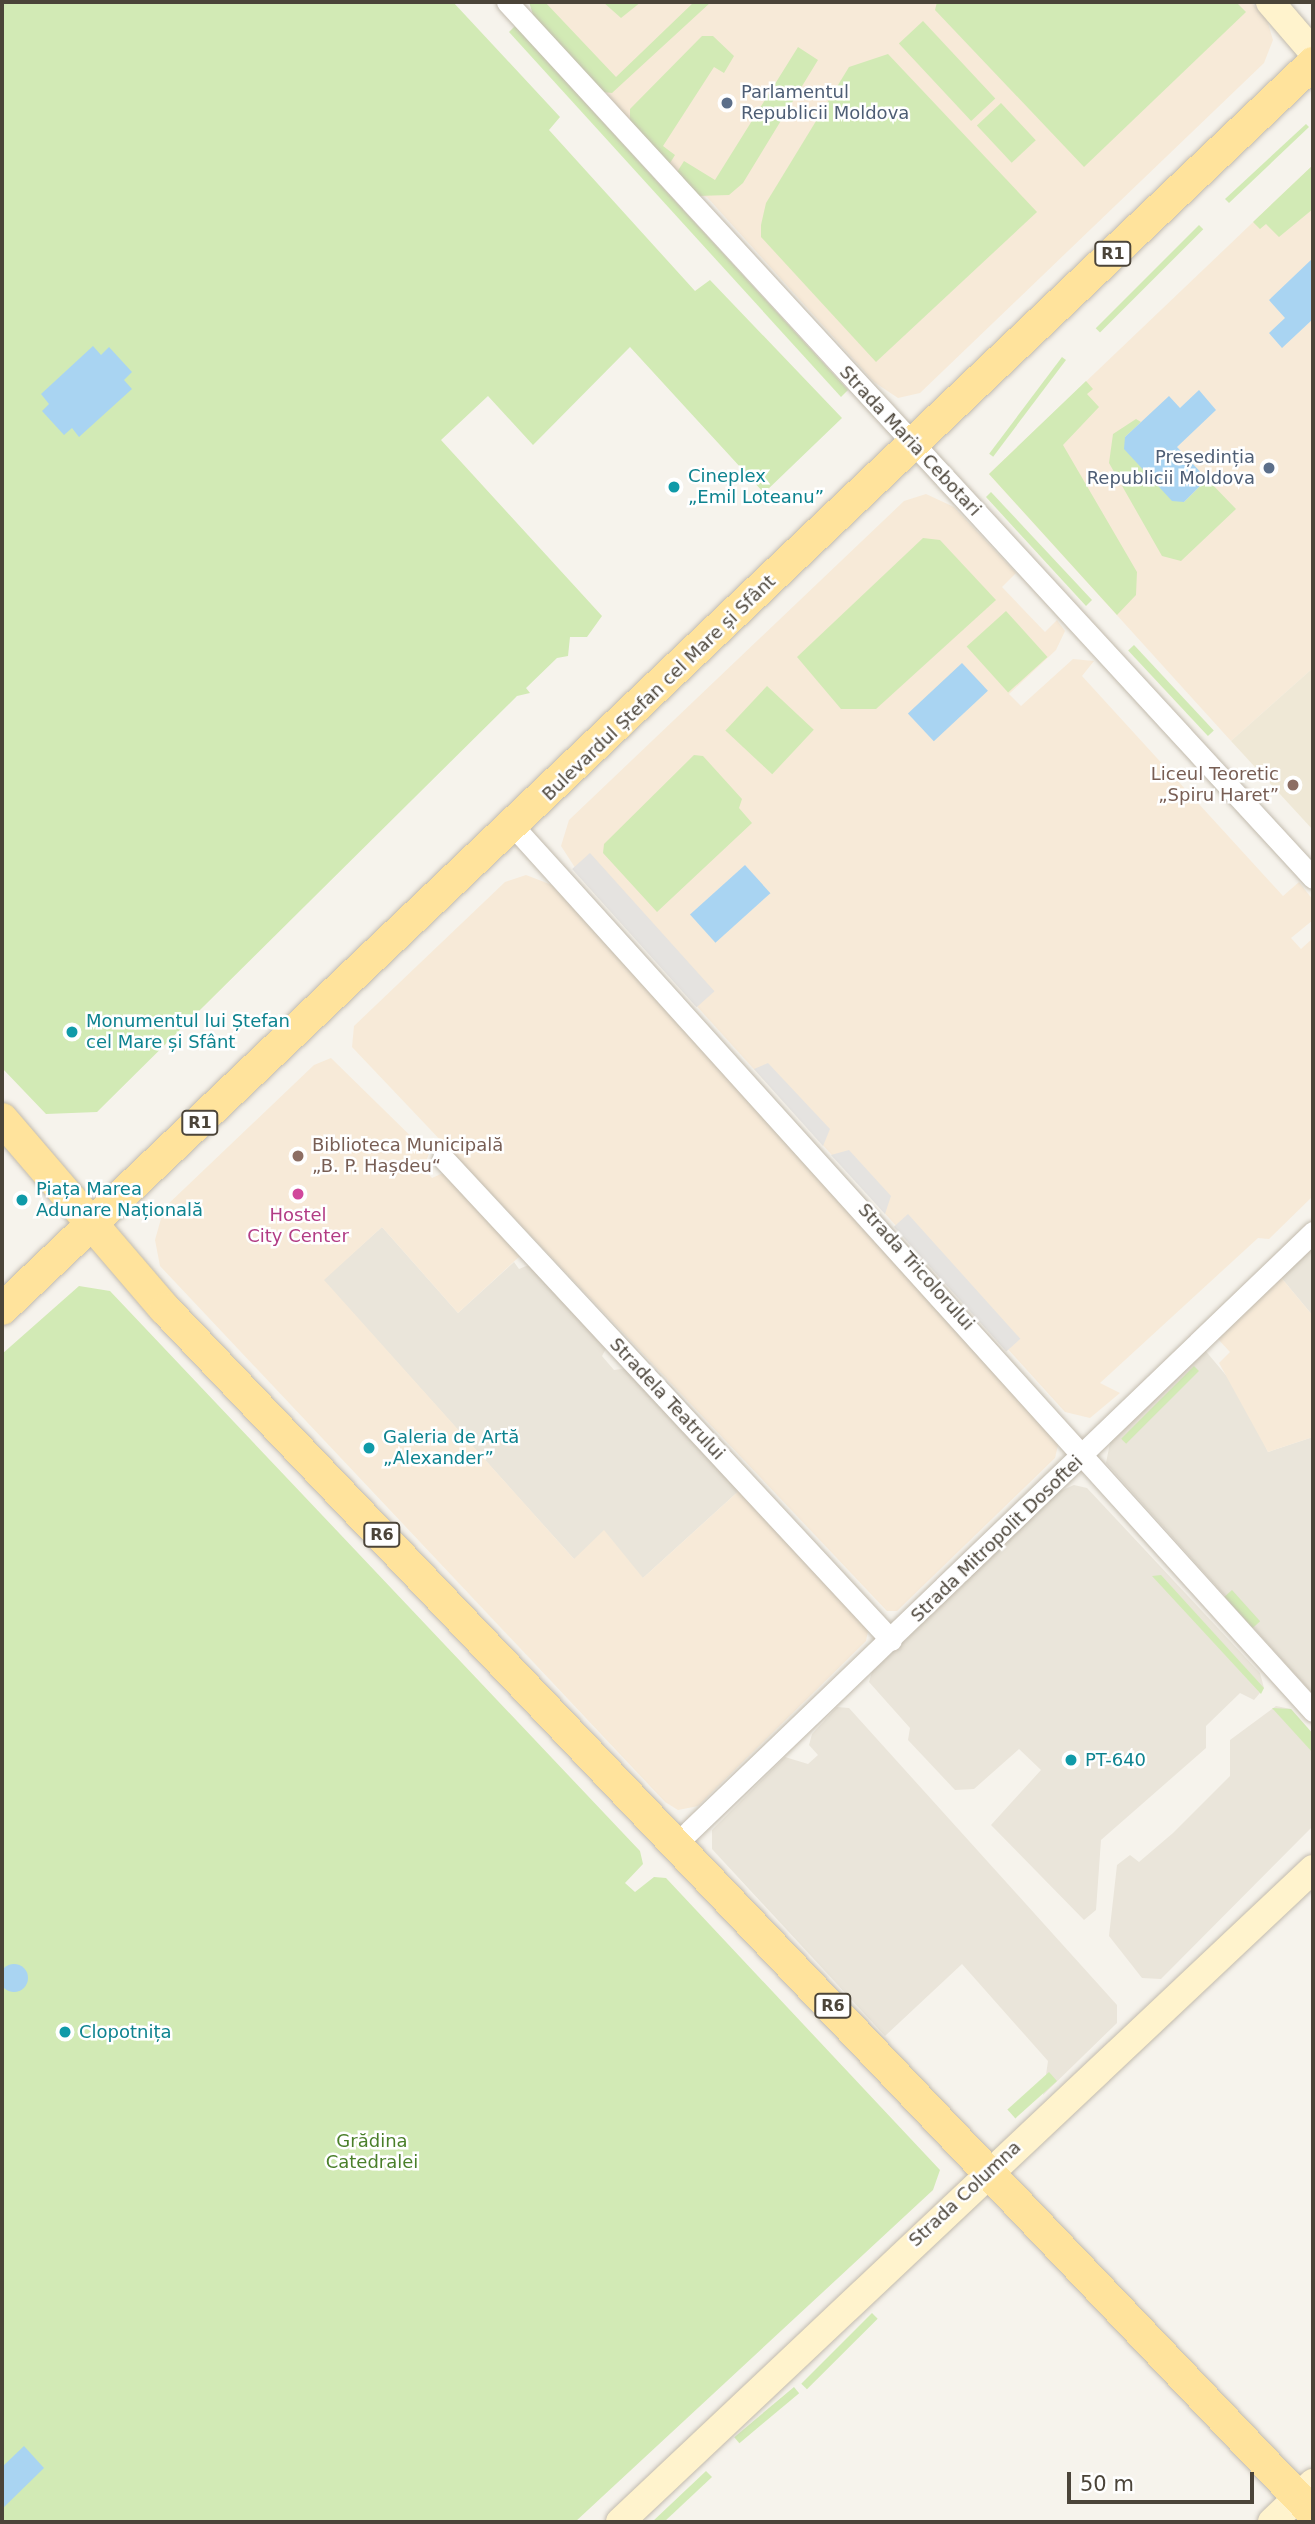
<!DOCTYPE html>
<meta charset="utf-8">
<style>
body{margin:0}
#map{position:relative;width:1315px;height:2524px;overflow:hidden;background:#f6f3ec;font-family:"DejaVu Sans",sans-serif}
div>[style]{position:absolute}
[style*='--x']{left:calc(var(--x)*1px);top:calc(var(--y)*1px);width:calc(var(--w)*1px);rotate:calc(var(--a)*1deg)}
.residential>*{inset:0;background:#eae5da}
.commercial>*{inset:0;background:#f7ead8}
.education>*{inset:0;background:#efe8d6}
.green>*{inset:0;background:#d2eab5;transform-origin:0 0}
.parking>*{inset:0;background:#e5e3e0;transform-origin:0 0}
.water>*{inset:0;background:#a9d4f2;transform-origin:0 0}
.round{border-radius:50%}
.roads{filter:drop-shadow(0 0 2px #c2bbae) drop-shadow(0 0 2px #c2bbae)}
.street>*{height:21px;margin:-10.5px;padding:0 10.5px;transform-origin:10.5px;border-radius:10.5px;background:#fff}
.secondary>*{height:28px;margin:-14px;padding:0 14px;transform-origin:14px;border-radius:14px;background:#fff3cd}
.primary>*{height:32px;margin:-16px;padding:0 16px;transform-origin:16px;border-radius:16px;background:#ffe39c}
.dots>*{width:19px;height:19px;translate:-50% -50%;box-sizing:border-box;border:4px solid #fff;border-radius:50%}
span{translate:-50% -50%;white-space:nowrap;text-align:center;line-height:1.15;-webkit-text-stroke:5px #fff;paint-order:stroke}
.shield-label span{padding:2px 5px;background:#fff;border:2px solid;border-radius:5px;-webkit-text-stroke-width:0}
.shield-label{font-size:16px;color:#4b4439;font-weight:700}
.service-label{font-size:18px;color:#4e5e75}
.left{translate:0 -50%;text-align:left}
.right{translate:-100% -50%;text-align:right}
.street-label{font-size:18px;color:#4b4439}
.culture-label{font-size:18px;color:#0d838f}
.education-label{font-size:18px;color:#785e54}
.hotel-label{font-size:18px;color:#b23c85}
.park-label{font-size:18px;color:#4a7f2a}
.frame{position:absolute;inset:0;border:4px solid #4b4439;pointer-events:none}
.scale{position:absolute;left:1067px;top:2472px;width:187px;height:32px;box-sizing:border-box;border:4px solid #4b4439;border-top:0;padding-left:9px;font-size:21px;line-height:24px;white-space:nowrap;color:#4b4439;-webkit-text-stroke:5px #fff;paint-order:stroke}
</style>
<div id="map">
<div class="residential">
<div style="clip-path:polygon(382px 1227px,458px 1313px,514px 1262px,519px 1269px,531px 1264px,608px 1345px,602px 1356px,614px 1370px,628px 1368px,742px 1488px,643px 1578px,574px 1559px,323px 1280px)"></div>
<div style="clip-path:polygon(1313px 1242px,1313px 1316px,1279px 1275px)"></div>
<div style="clip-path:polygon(1204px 1349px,1240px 1392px,1268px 1452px,1313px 1437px,1313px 1694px,1106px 1463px,1111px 1438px)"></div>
<div style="clip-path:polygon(1074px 1485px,1087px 1488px,1260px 1673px,1264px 1688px,1254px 1700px,1240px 1693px,1206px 1726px,1206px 1748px,1101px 1840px,1096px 1910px,1084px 1920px,991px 1825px,1041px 1770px,1019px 1749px,974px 1789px,955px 1790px,908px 1740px,910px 1728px,869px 1682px,872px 1672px,1058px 1492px)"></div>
<div style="clip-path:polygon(1276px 1706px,1291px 1709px,1313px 1734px,1313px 1826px,1161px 1979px,1142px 1978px,1109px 1936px,1117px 1865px,1130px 1855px,1139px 1862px,1173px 1833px,1230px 1776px,1230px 1740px)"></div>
<div style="clip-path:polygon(837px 1707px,849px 1708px,1117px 2005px,1117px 2023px,1043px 2095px,1048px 2061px,962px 1964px,885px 2036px,712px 1849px,712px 1830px,785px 1757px,808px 1764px,818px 1755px,809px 1745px,812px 1734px)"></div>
</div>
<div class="commercial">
<div style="clip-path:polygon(529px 2px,1251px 2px,1267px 20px,1273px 40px,1264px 63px,920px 393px,898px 398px,874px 382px,707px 197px,692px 194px)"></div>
<div style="clip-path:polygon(1313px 165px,1313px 668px,1231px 741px,989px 474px)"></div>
<div style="clip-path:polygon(926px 494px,954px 507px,1016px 573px,1002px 587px,1045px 632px,1057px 620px,1065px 631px,1056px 650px,1009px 694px,1021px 706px,1073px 659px,1094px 661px,1082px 676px,1283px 896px,1299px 882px,1313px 900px,1313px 920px,1291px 938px,1301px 949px,1313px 938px,1313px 1196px,1269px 1239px,1258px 1238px,1100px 1383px,1120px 1393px,1090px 1418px,1065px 1412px,585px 883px,561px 846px,569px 820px,904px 501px)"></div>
<div style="clip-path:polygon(526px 875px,552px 885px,1059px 1441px,1055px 1458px,897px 1611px,887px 1611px,352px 1047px,354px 1026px,505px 882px)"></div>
<div style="clip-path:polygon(331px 1058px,429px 1154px,423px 1168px,432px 1178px,445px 1172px,520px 1256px,458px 1313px,382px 1227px,324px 1280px,574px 1559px,604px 1530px,643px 1578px,742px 1488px,868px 1631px,866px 1641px,698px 1806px,678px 1810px,665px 1802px,160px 1266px,155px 1240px,164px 1208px,314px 1065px)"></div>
<div style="clip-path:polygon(1279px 1275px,1313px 1316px,1313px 1437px,1268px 1452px,1219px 1363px,1230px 1352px,1217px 1338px)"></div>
</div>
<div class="education">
<div style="clip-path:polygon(1313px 668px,1313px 830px,1231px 741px)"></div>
</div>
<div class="green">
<div style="clip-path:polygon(2px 2px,453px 2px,560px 117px,549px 130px,695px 291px,710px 280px,842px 418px,764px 493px,630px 347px,533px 445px,488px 396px,441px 440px,602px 616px,587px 637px,570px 637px,568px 656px,557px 658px,526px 688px,530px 693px,517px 696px,97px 1112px,46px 1114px,2px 1068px)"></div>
<div style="clip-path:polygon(529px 2px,545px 2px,616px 77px,694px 2px,711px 2px,612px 93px,603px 92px,536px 24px)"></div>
<div style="clip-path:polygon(603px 2px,641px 2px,621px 18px)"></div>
<div style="clip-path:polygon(937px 2px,1236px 2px,1246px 12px,1084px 167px,935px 10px)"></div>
<div style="left:923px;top:21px;width:106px;height:33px;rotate:47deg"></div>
<div style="clip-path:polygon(515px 26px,848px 390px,841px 397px,509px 32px)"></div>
<div style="clip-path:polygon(702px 36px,713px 36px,734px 56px,724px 73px,714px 67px,663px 146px,675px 155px,667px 168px,630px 121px,630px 109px)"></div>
<div style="clip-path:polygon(798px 47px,818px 60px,743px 183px,729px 195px,697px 196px,674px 177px,684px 161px,715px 180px)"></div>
<div style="clip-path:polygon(888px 54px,1037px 212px,876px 362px,761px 237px,761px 225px,766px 203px,849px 67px)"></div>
<div style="left:1001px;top:103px;width:51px;height:33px;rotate:47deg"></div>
<div style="clip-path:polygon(1306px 124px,1309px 127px,1229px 203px,1225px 199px)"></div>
<div style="clip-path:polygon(1313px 165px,1313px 209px,1279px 237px,1266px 224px,1260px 229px,1253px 222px)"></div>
<div style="left:1199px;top:225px;width:6px;height:146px;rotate:45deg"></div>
<div style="left:1062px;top:357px;width:5px;height:121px;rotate:37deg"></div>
<div style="clip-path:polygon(1086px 381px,1093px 389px,1087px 394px,1099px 407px,1063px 445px,1137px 572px,1136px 595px,1117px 615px,989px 474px)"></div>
<div style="clip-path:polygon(1136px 419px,1141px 422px,1125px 437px,1184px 502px,1207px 479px,1236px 509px,1181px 561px,1162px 556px,1109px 463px,1113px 434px)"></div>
<div style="clip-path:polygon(991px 492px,1092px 600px,1086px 606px,986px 497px)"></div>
<div style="clip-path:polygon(923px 538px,940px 540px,996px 600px,876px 709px,841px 709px,797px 657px)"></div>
<div style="left:1006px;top:611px;width:62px;height:53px;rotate:48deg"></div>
<div style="left:1134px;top:645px;width:117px;height:8px;rotate:47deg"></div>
<div style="left:767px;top:686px;width:64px;height:61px;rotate:43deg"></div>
<div style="clip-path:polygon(694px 755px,703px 756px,742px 799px,739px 808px,752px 823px,657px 912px,603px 853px,604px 844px)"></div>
<div style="clip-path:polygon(79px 1286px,110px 1291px,640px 1851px,643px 1864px,625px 1883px,635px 1892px,654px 1877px,666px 1878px,940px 2170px,933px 2190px,575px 2522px,2px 2522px,2px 1354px)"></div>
<div style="left:1194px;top:1366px;width:7px;height:103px;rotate:45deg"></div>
<div style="clip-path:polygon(1161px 1575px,1264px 1688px,1261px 1694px,1152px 1576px)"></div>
<div style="left:1232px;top:1590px;width:42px;height:10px;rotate:48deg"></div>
<div style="clip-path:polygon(1272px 1708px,1291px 1709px,1313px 1734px,1313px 1753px)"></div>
<div style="left:1049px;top:2072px;width:12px;height:56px;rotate:48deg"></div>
<div style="left:872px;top:2313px;width:8px;height:100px;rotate:45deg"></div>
<div style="left:794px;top:2387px;width:8px;height:78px;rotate:50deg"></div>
<div style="clip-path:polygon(706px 2471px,712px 2477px,664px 2522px,652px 2522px)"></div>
</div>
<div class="parking">
<div style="left:590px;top:853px;width:186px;height:24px;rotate:48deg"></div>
<div style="clip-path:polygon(768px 1063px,830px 1129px,823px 1146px,754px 1069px)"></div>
<div style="clip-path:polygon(849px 1150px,891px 1196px,885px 1214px,831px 1155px)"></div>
<div style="left:908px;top:1214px;width:168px;height:19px;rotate:48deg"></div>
</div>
<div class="water">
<div style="clip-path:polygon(1313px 258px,1313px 319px,1282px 348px,1269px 333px,1285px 318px,1269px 300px)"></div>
<div style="clip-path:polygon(93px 346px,101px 355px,109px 347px,132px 372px,124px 380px,132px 389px,79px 437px,72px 428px,64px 435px,42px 411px,49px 404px,41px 394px)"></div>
<div style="clip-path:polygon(1199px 390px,1216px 410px,1177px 447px,1207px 479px,1184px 502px,1172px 501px,1124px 449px,1125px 437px,1169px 396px,1180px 408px)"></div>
<div style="left:962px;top:663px;width:38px;height:74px;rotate:47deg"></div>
<div style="left:745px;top:865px;width:38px;height:74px;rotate:48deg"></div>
<div class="round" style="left:0;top:1964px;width:28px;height:28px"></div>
<div style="clip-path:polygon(24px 2446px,44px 2468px,2px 2509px,2px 2467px)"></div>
</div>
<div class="roads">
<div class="street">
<div style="--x:507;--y:2;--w:1190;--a:47.38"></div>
<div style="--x:514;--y:827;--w:1192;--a:47.89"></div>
<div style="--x:443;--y:1158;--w:658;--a:47.09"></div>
<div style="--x:678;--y:1842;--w:881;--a:-43.85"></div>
</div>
<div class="secondary">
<div style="--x:1270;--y:2;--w:66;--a:49.3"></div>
<div style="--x:620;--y:2522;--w:952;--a:-43.3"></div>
<div style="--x:1272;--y:2522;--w:57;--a:-43.6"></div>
</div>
<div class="primary">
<div style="--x:2;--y:1119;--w:250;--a:49.4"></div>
<div style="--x:165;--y:1309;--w:1664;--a:46.36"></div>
<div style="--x:2;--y:1309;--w:1809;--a:-43.54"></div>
</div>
</div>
<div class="dots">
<div style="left:727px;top:103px;background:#5c6f8a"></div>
<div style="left:1269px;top:468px;background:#5c6f8a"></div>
<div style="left:674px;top:487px;background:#0f9aa8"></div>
<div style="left:1293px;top:785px;background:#8d6e63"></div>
<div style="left:72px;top:1032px;background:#0f9aa8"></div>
<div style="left:298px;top:1156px;background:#8d6e63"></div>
<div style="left:298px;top:1194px;background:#d1479c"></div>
<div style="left:22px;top:1200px;background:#0f9aa8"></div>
<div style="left:369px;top:1448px;background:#0f9aa8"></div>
<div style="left:1071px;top:1760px;background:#0f9aa8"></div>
<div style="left:65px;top:2032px;background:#0f9aa8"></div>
</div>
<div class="shield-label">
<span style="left:1113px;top:254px">R1</span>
<span style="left:200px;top:1123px">R1</span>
<span style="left:382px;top:1535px">R6</span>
<span style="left:833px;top:2006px">R6</span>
</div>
<div class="service-label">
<span class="left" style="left:741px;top:103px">Parlamentul<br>Republicii Moldova</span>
<span class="right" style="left:1255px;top:468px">Președinția<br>Republicii Moldova</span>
</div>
<div class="street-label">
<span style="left:910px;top:441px;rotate:47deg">Strada Maria Cebotari</span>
<span style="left:659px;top:688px;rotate:-44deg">Bulevardul Ștefan cel Mare și Sfânt</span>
<span style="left:916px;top:1267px;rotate:48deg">Strada Tricolorului</span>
<span style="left:667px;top:1399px;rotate:47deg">Stradela Teatrului</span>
<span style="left:997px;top:1539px;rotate:-44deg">Strada Mitropolit Dosoftei</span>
<span style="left:965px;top:2194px;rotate:-43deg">Strada Columna</span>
</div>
<div class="culture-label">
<span class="left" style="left:688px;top:487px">Cineplex<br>„Emil Loteanu”</span>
<span class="left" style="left:86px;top:1032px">Monumentul lui Ștefan<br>cel Mare și Sfânt</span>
<span class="left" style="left:36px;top:1200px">Piața Marea<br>Adunare Națională</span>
<span class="left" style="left:383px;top:1448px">Galeria de Artă<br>„Alexander”</span>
<span class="left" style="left:1085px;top:1760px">PT-640</span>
<span class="left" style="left:79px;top:2032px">Clopotnița</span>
</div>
<div class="education-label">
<span class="right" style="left:1279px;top:785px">Liceul Teoretic<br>„Spiru Haret”</span>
<span class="left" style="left:312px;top:1156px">Biblioteca Municipală<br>„B. P. Hașdeu“</span>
</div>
<div class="hotel-label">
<span style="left:298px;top:1226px">Hostel<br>City Center</span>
</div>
<div class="park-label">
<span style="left:372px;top:2152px">Grădina<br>Catedralei</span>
</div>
<div class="frame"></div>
<div class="scale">50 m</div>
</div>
